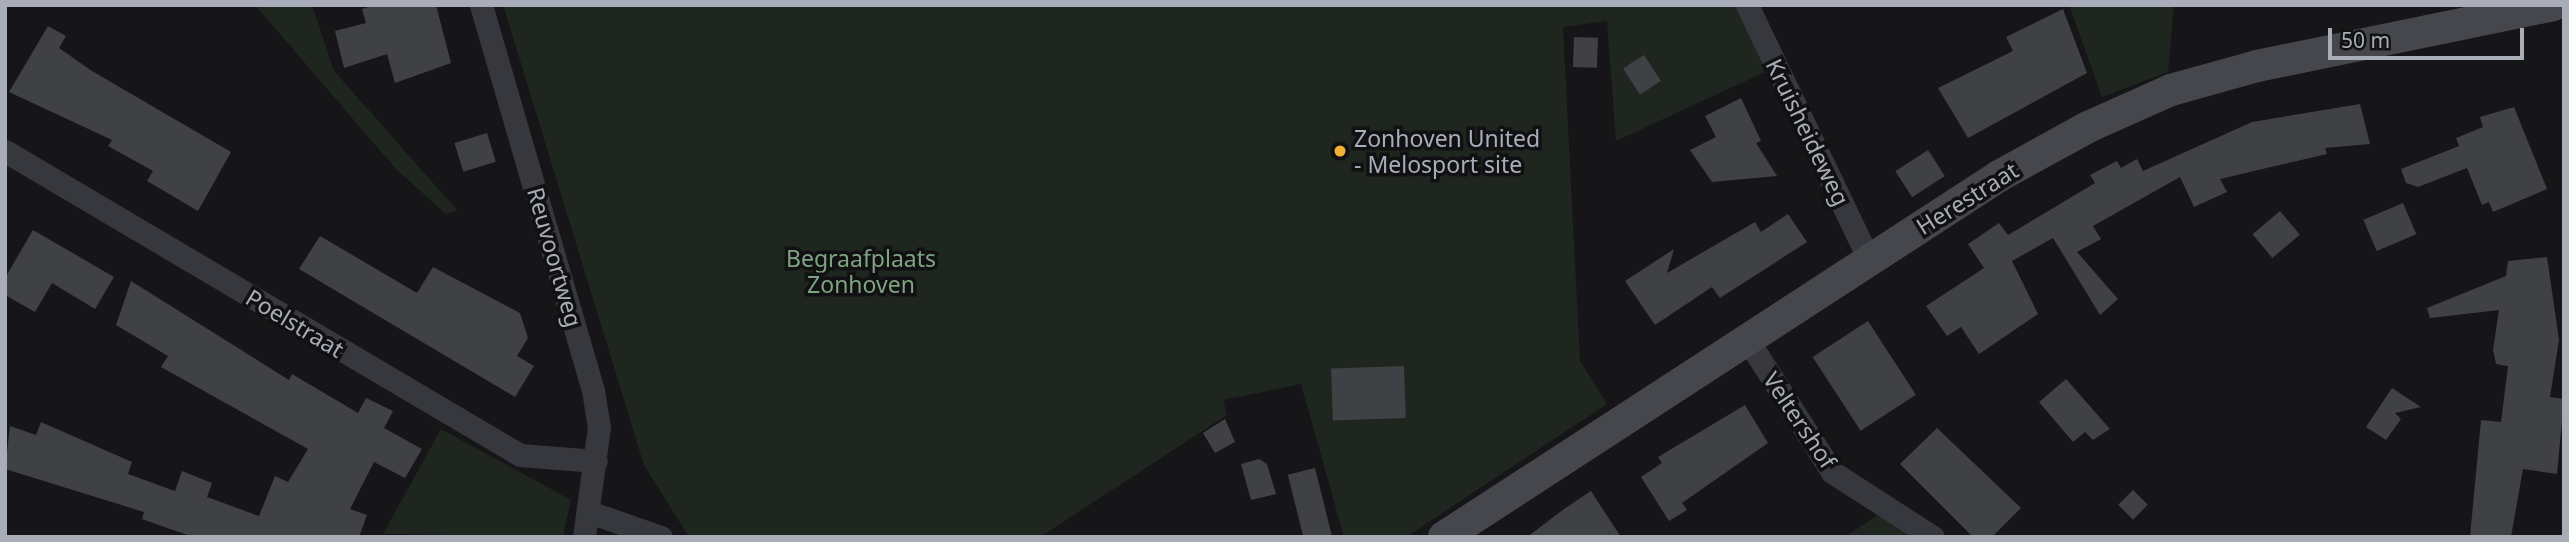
<!DOCTYPE html>
<style>
body{margin:0}
#map{position:relative;width:2569px;height:542px;overflow:hidden;background:#161618;font-family:"Noto Sans",sans-serif}
div>[style]{position:absolute}
[style*='--x']{left:calc(var(--x)*1px);top:calc(var(--y)*1px);width:calc(var(--w)*1px);rotate:calc(var(--a)*1deg)}
.green>*{inset:0;background:#1e261f}
.building>*{inset:0;background:#404145;transform-origin:0 0}
.street>*{height:23px;margin:-11.5px;padding:0 11.5px;transform-origin:11.5px;border-radius:11.5px;background:#37383d}
.secondary>*{height:32px;margin:-16px;padding:0 16px;transform-origin:16px;border-radius:16px;background:#45474d}
.dots>*{width:19px;height:19px;translate:-50% -50%;box-sizing:border-box;border:4px solid #111113;border-radius:50%}
span{translate:-50% -50%;white-space:nowrap;text-align:center;line-height:1.15;-webkit-text-stroke:7px #111113;paint-order:stroke}
.street-label{font-size:23px;color:#a8adb8}
.poi-label{font-size:23px;color:#a8adb8}
.left{translate:0 -50%;text-align:left}
.park-label{font-size:23px;color:#7fa381}
.frame{position:absolute;inset:0;border:7px solid #a8adb8;pointer-events:none}
.scale{position:absolute;left:2328px;top:28px;width:196px;height:32px;box-sizing:border-box;border:4px solid #a8adb8;border-top:0;padding-left:9px;font-size:21px;line-height:24px;white-space:nowrap;color:#a8adb8;-webkit-text-stroke:5px #111113;paint-order:stroke}
</style>
<div id="map">
<div class="green">
<div style="clip-path:polygon(255px 5px,312px 5px,334px 71px,457px 210px,446px 214px,397px 170px)"></div>
<div style="clip-path:polygon(503px 5px,1738px 5px,1767px 71px,1616px 141px,1607px 21px,1563px 27px,1580px 361px,1607px 404px,1406px 537px,1344px 537px,1301px 384px,1223px 400px,1227px 415px,1040px 537px,689px 537px,644px 465px)"></div>
<div style="clip-path:polygon(2069px 5px,2174px 5px,2168px 72px,2102px 97px)"></div>
<div style="clip-path:polygon(441px 429px,571px 500px,563px 537px,383px 534px)"></div>
<div style="clip-path:polygon(1882px 512px,1921px 537px,1845px 537px)"></div>
</div>
<div class="building">
<div style="clip-path:polygon(375px 5px,436px 5px,451px 63px,395px 83px,387px 54px,344px 68px,335px 31px,366px 23px,362px 9px)"></div>
<div style="clip-path:polygon(2063px 9px,2087px 73px,1968px 138px,1938px 88px,2013px 51px,2006px 37px)"></div>
<div style="clip-path:polygon(48px 26px,66px 36px,59px 48px,92px 71px,231px 152px,198px 211px,147px 181px,153px 171px,108px 146px,112px 140px,9px 92px)"></div>
<div style="left:1574px;top:37px;width:24px;height:30px;rotate:2deg"></div>
<div style="left:1644px;top:55px;width:31px;height:25px;rotate:57deg"></div>
<div style="clip-path:polygon(1741px 98px,1761px 141px,1756px 143px,1777px 176px,1712px 182px,1690px 150px,1716px 137px,1705px 116px)"></div>
<div style="clip-path:polygon(2360px 104px,2370px 144px,2325px 148px,2327px 154px,2220px 179px,2227px 192px,2194px 207px,2180px 177px,2093px 226px,2101px 239px,2077px 252px,2118px 299px,2100px 315px,2053px 238px,2012px 261px,2038px 314px,1979px 354px,1961px 327px,1947px 336px,1926px 306px,1984px 268px,1968px 244px,1999px 223px,2008px 235px,2095px 183px,2090px 175px,2117px 161px,2121px 168px,2137px 159px,2143px 171px,2252px 122px)"></div>
<div style="clip-path:polygon(2514px 107px,2547px 189px,2493px 212px,2489px 202px,2482px 205px,2467px 168px,2418px 187px,2406px 183px,2401px 169px,2459px 146px,2456px 138px,2483px 127px,2480px 117px)"></div>
<div style="left:487px;top:133px;width:30px;height:34px;rotate:73deg"></div>
<div style="left:1928px;top:150px;width:31px;height:39px;rotate:57deg"></div>
<div style="left:2403px;top:203px;width:34px;height:43px;rotate:67deg"></div>
<div style="left:2280px;top:211px;width:31px;height:36px;rotate:50deg"></div>
<div style="clip-path:polygon(1788px 214px,1807px 242px,1720px 298px,1712px 287px,1655px 325px,1625px 281px,1674px 249px,1667px 273px,1755px 222px,1761px 232px)"></div>
<div style="clip-path:polygon(33px 230px,114px 277px,95px 309px,52px 283px,35px 312px,5px 295px,5px 278px)"></div>
<div style="clip-path:polygon(320px 236px,417px 293px,433px 267px,520px 313px,528px 338px,517px 356px,534px 366px,515px 397px,299px 269px)"></div>
<div style="clip-path:polygon(2547px 257px,2559px 340px,2550px 397px,2564px 399px,2557px 474px,2523px 469px,2511px 537px,2470px 537px,2481px 420px,2501px 422px,2508px 366px,2496px 364px,2493px 350px,2499px 310px,2430px 318px,2427px 308px,2506px 276px,2508px 261px)"></div>
<div style="clip-path:polygon(131px 281px,289px 380px,292px 374px,358px 413px,366px 398px,393px 411px,384px 428px,422px 449px,405px 478px,374px 462px,350px 509px,367px 515px,359px 537px,193px 537px,142px 519px,144px 512px,5px 469px,10px 426px,36px 435px,41px 422px,132px 462px,128px 474px,175px 491px,182px 471px,212px 483px,207px 497px,259px 516px,275px 476px,288px 482px,308px 449px,161px 367px,168px 356px,116px 325px)"></div>
<div style="left:1868px;top:321px;width:88px;height:66px;rotate:57deg"></div>
<div style="left:1404px;top:366px;width:52px;height:73px;rotate:88deg"></div>
<div style="clip-path:polygon(2066px 379px,2110px 429px,2093px 440px,2085px 432px,2073px 442px,2039px 402px)"></div>
<div style="clip-path:polygon(2392px 388px,2421px 407px,2395px 413px,2401px 419px,2386px 440px,2366px 427px)"></div>
<div style="clip-path:polygon(1745px 405px,1768px 443px,1682px 503px,1687px 510px,1669px 521px,1641px 477px,1662px 463px,1658px 457px)"></div>
<div style="clip-path:polygon(1225px 419px,1235px 442px,1215px 453px,1203px 433px)"></div>
<div style="clip-path:polygon(1937px 428px,2021px 508px,1992px 537px,1973px 537px,1900px 464px)"></div>
<div style="clip-path:polygon(1259px 459px,1267px 464px,1276px 494px,1251px 500px,1241px 464px)"></div>
<div style="left:1315px;top:468px;width:71px;height:28px;rotate:76deg"></div>
<div style="left:2133px;top:490px;width:21px;height:21px;rotate:45deg"></div>
<div style="clip-path:polygon(1591px 491px,1621px 537px,1527px 537px,1564px 509px)"></div>
</div>
<div class="street">
<div style="--x:481;--y:5;--w:401;--a:73.8"></div>
<div style="--x:593;--y:390;--w:37;--a:81"></div>
<div style="--x:599;--y:427;--w:111;--a:97.8"></div>
<div style="--x:1747;--y:5;--w:283;--a:64.4"></div>
<div style="--x:5;--y:151;--w:598;--a:30.55"></div>
<div style="--x:520;--y:455;--w:76;--a:4.5"></div>
<div style="--x:1747;--y:339;--w:158;--a:57.4"></div>
<div style="--x:1832;--y:472;--w:120;--a:32.8"></div>
<div style="--x:592;--y:513;--w:73;--a:19.2"></div>
</div>
<div class="secondary">
<div style="--x:1444;--y:537;--w:662;--a:-33.04"></div>
<div style="--x:1999;--y:176;--w:102;--a:-28.8"></div>
<div style="--x:2088;--y:127;--w:91;--a:-24"></div>
<div style="--x:2171;--y:90;--w:89;--a:-15.6"></div>
<div style="--x:2257;--y:66;--w:302;--a:-11.6"></div>
</div>
<div class="dots">
<div style="left:1340px;top:151px;background:#f2b134"></div>
</div>
<div class="street-label">
<span style="left:1808px;top:132px;rotate:64deg">Kruisheideweg</span>
<span style="left:1967px;top:198px;rotate:-32deg">Herestraat</span>
<span style="left:555px;top:257px;rotate:74deg">Reuvoortweg</span>
<span style="left:295px;top:323px;rotate:31deg">Poelstraat</span>
<span style="left:1800px;top:420px;rotate:56deg">Veltershof</span>
</div>
<div class="poi-label">
<span class="left" style="left:1354px;top:151px">Zonhoven United<br>- Melosport site</span>
</div>
<div class="park-label">
<span style="left:861px;top:271px">Begraafplaats<br>Zonhoven</span>
</div>
<div class="frame"></div>
<div class="scale">50 m</div>
</div>
